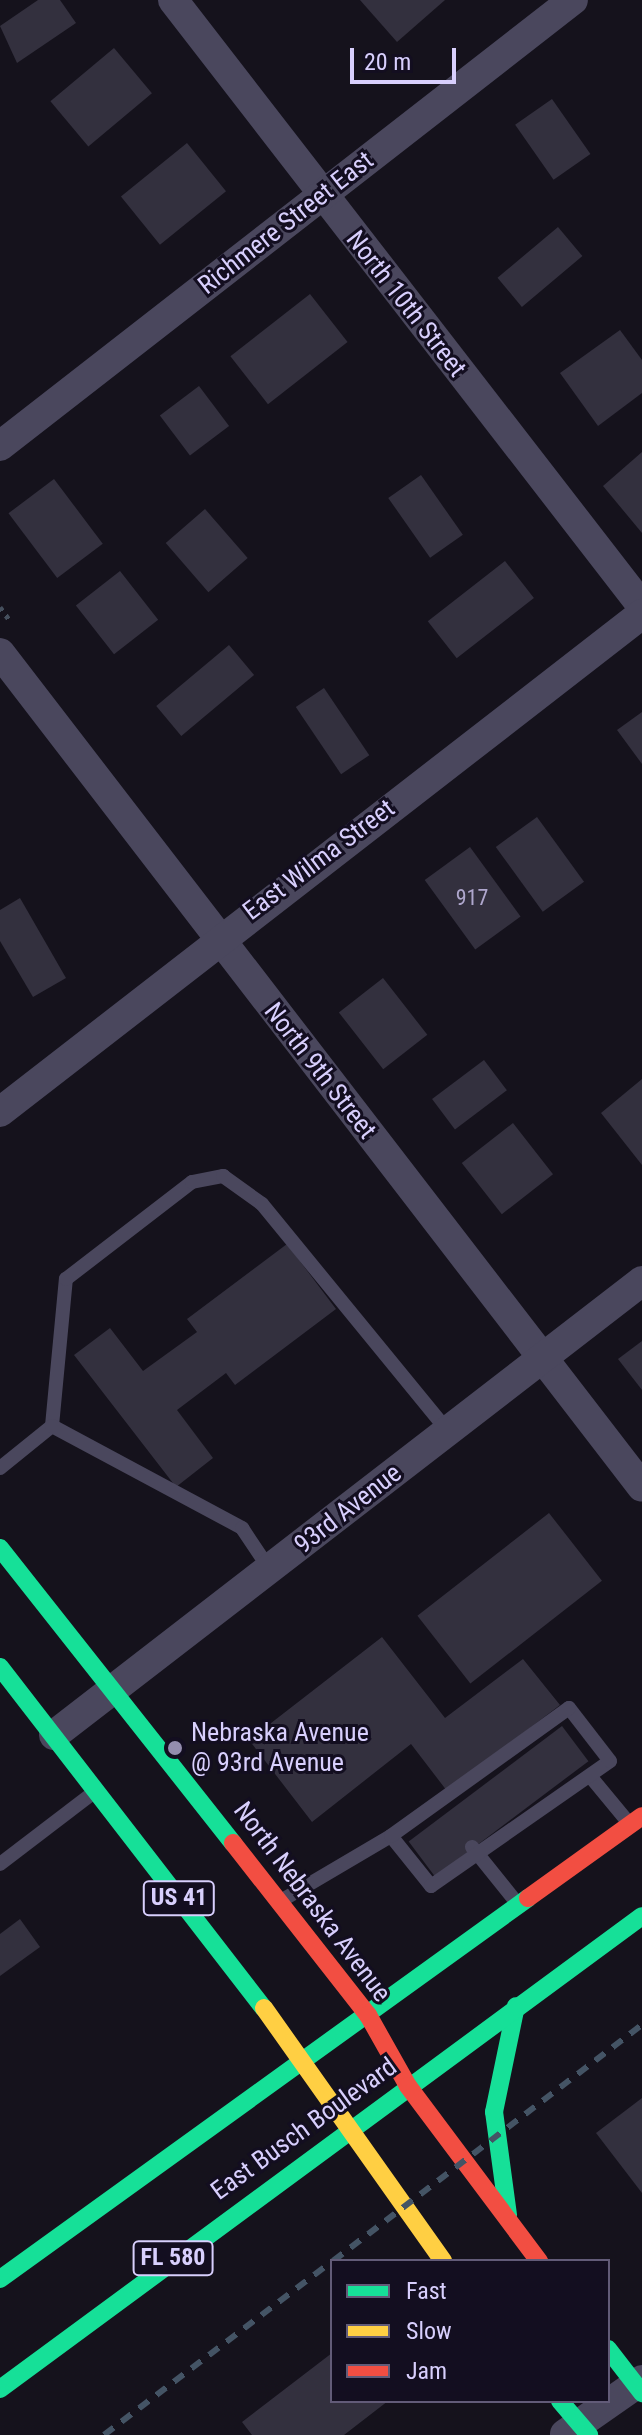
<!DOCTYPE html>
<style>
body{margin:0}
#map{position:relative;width:642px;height:2435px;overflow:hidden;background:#15121c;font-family:"Roboto Condensed",sans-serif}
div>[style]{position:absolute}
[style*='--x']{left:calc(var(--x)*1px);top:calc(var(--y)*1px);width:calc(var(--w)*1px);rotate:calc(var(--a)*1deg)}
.building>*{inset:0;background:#33303e;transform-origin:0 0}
.path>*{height:5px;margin-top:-2.5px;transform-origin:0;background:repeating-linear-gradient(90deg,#454f5d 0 4px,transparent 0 10px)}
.lane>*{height:14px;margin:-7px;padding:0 7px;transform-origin:7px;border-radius:7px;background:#4a475d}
.street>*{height:30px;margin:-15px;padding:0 15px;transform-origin:15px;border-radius:15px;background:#4a475d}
.fast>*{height:18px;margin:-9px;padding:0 9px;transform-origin:9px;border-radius:9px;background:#16e098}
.slow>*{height:18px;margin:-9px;padding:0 9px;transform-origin:9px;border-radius:9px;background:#ffcf43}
.jam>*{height:18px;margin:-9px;padding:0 9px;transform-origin:9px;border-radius:9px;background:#f24e42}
.rail>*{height:6px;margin-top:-3px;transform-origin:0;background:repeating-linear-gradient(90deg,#445465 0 12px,transparent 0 22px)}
.dots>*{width:22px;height:22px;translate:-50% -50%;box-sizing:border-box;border:4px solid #130e20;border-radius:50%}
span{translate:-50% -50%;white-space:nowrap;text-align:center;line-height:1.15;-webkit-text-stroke:6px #130e20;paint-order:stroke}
.number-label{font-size:22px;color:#afa7cd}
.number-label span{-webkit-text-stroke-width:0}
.shield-label span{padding:2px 6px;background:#130e20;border:2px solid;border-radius:6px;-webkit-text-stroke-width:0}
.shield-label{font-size:24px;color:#d8cffd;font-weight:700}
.street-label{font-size:26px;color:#d8cffd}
.poi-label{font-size:26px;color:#d8cffd}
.left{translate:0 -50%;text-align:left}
.legend{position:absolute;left:330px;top:2259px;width:280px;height:144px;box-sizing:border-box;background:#130e20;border:2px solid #625b78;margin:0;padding:10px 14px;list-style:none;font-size:24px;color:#d8cffd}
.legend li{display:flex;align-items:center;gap:16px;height:40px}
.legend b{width:40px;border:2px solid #625b78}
.scale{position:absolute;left:350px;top:48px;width:106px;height:36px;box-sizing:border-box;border:4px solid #d8cffd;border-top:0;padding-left:10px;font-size:24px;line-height:28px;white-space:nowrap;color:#d8cffd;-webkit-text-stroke:6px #130e20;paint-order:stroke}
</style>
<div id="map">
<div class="building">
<div style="clip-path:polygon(38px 0,60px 0,76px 23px,17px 63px,0 26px)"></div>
<div style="clip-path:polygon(360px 0,445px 0,397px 42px)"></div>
<div style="left:114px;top:48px;width:59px;height:83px;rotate:50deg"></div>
<div style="left:552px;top:99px;width:67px;height:45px;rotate:55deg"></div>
<div style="left:187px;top:143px;width:62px;height:85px;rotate:51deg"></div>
<div style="left:558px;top:227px;width:38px;height:79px;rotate:50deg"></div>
<div style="left:310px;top:294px;width:61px;height:101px;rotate:52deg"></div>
<div style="clip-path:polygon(620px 330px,642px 360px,642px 393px,598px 426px,560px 373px)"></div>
<div style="left:199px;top:386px;width:50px;height:49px;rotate:53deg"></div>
<div style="clip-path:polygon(642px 452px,642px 533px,603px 486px)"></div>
<div style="left:421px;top:475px;width:73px;height:40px;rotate:55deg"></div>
<div style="left:54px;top:479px;width:81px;height:57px;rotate:53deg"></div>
<div style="left:205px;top:509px;width:65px;height:52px;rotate:49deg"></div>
<div style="left:505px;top:561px;width:47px;height:98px;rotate:52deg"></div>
<div style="left:120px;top:571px;width:62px;height:56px;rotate:52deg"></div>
<div style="left:229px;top:645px;width:39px;height:95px;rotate:50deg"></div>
<div style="left:324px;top:688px;width:81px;height:34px;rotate:56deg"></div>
<div style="clip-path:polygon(642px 712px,642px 764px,617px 730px)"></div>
<div style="left:537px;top:817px;width:80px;height:51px;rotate:54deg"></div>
<div style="left:470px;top:847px;width:86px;height:56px;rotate:54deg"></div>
<div style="clip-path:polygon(20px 898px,66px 978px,33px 997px,0 941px,0 910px)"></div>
<div style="left:383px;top:978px;width:72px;height:56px;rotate:52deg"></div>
<div style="left:484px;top:1060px;width:38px;height:65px;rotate:53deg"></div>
<div style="clip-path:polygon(642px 1079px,642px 1165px,601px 1113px)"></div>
<div style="left:513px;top:1123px;width:65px;height:65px;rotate:52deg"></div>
<div style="clip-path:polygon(287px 1244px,336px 1309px,235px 1385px,226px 1373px,177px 1410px,213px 1458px,176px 1487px,74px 1355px,110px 1328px,143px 1371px,197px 1332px,187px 1319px)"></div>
<div style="clip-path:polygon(642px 1341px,642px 1390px,618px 1359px)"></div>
<div style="left:549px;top:1513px;width:86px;height:167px;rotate:52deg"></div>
<div style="clip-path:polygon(382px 1637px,445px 1718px,523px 1659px,560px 1705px,447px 1791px,411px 1744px,312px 1822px,249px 1740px)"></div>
<div style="left:562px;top:1726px;width:44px;height:192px;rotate:53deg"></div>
<div style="clip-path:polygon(20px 1919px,40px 1947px,0 1976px,0 1934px)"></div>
<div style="clip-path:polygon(642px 2098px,642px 2193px,596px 2133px)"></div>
<div style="clip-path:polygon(332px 2353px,332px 2401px,388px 2401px,344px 2435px,252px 2435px,242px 2422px)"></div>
</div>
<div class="path">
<div style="--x:0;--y:607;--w:17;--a:54"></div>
</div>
<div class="lane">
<div style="--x:52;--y:1426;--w:148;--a:-84.6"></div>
<div style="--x:66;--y:1279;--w:159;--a:-37.6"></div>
<div style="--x:192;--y:1182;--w:32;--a:-11"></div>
<div style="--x:223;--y:1176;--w:48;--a:35.7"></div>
<div style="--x:262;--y:1204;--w:293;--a:50.7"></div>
<div style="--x:0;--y:1468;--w:67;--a:-38.9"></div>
<div style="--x:52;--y:1426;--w:216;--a:28.2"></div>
<div style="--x:242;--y:1528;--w:50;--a:56.3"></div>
<div style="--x:590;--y:1776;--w:60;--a:50.4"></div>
<div style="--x:472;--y:1847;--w:72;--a:51.2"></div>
<div style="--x:0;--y:1864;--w:117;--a:-37.4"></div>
<div style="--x:284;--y:1899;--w:124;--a:-30.5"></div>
<div style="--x:391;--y:1836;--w:64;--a:51.3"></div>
<div style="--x:431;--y:1886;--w:218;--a:-34.9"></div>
<div style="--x:610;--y:1761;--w:67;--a:-127.7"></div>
<div style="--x:569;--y:1708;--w:219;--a:144.3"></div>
</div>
<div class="street">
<div style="--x:173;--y:0;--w:766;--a:52.26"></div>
<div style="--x:0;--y:446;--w:726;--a:-37.9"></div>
<div style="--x:0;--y:653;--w:1052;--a:52.41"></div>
<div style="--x:0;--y:1112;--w:813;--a:-37.8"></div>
<div style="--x:54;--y:1735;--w:743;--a:-37.67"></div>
<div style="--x:565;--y:2434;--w:94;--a:-35"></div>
</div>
<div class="fast">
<div style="--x:0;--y:1548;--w:376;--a:51.7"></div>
<div style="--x:0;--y:1667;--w:431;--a:52.3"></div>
<div style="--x:508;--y:2215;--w:104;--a:-97.7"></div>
<div style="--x:494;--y:2112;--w:108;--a:-78.3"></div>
<div style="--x:0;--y:2279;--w:651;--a:-35.81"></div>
<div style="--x:608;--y:2349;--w:56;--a:52.3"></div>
<div style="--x:0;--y:2389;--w:797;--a:-36.38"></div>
<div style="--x:560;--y:2401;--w:45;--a:49.5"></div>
</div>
<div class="slow">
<div style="--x:264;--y:2008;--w:310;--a:54.7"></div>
</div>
<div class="jam">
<div style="--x:233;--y:1843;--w:219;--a:51.9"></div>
<div style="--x:368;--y:2015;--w:81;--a:60.6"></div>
<div style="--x:408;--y:2086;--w:219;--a:53.2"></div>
<div style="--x:528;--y:1898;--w:140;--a:-35.7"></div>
</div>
<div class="rail">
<div style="--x:333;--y:2261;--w:389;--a:-37.4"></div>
<div style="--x:104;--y:2435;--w:287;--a:-37.3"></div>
</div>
<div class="dots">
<div style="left:175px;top:1748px;background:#948dae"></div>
</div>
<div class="number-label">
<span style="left:472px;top:898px">917</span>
</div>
<div class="shield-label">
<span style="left:179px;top:1898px">US 41</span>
<span style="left:173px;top:2258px">FL 580</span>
</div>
<div class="street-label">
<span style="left:286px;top:223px;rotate:-38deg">Richmere Street East</span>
<span style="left:406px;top:304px;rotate:52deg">North 10th Street</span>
<span style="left:319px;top:860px;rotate:-37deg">East Wilma Street</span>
<span style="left:320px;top:1071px;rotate:52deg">North 9th Street</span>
<span style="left:348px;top:1509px;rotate:-38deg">93rd Avenue</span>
<span style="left:312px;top:1902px;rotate:53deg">North Nebraska Avenue</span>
<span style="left:304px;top:2129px;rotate:-36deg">East Busch Boulevard</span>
</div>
<div class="poi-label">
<span class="left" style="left:191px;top:1748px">Nebraska Avenue<br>@ 93rd Avenue</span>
</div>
<ul class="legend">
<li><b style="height:10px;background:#16e098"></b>Fast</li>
<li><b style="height:10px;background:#ffcf43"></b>Slow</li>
<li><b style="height:10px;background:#f24e42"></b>Jam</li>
</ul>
<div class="scale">20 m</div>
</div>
